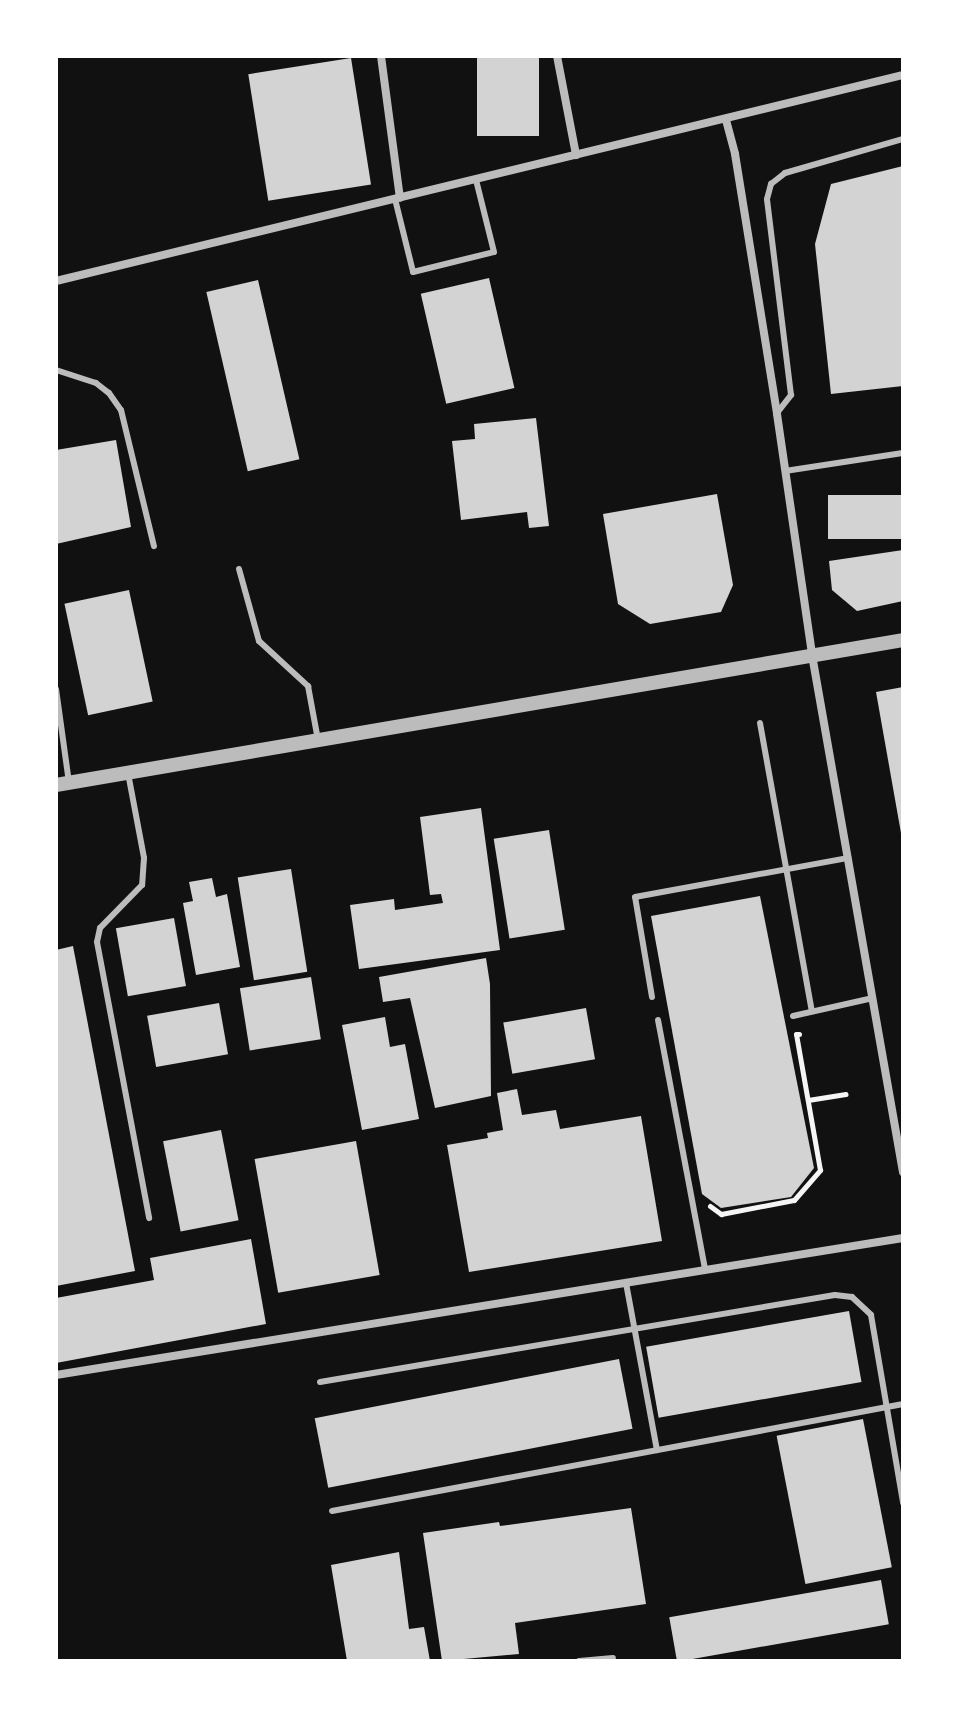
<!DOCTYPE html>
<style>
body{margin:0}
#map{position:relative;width:959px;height:1717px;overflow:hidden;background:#111;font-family:Karla,sans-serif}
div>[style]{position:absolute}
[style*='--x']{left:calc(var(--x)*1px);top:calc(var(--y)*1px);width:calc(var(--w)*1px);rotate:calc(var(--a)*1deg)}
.building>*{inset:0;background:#d3d3d3;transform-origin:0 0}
.path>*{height:5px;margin:-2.5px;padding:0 2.5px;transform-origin:2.5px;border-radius:2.5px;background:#f5f5f5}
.service>*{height:6px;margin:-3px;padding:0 3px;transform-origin:3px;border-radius:3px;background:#bcbcbc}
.minor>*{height:8px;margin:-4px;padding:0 4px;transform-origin:4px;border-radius:4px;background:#bcbcbc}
.tertiary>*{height:14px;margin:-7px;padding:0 7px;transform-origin:7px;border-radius:7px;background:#bcbcbc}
span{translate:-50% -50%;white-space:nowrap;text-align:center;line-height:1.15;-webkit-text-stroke:8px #fff;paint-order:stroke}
.frame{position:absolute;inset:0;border:58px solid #fff;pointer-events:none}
</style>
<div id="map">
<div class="building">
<div style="left:477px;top:56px;width:62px;height:80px"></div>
<div style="left:351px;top:58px;width:128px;height:104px;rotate:81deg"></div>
<div style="clip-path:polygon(903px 166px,903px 386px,831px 394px,815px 244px,831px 184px)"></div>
<div style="left:489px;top:278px;width:113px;height:70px;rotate:77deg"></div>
<div style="left:258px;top:280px;width:184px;height:53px;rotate:77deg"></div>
<div style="clip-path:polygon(536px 418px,549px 526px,529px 528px,527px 512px,461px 520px,452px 441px,475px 439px,474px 424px)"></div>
<div style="clip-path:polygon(116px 440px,131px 527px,56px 544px,56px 450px)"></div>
<div style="clip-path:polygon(717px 494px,733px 585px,721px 612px,650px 624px,618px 604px,603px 514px)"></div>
<div style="left:903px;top:495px;width:44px;height:75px;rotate:90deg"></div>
<div style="clip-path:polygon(903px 550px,903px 601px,857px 611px,832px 590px,829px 561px)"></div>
<div style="left:129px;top:590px;width:114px;height:66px;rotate:78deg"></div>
<div style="clip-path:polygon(903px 687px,903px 833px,901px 833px,876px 692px)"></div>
<div style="clip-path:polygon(481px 808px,500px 950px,359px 969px,350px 905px,394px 899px,395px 910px,443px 903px,441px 894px,430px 895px,420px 817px)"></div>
<div style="left:549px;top:830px;width:101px;height:56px;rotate:81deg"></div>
<div style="left:291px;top:869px;width:104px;height:54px;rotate:81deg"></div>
<div style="clip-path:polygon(212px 878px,216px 897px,227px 894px,240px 967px,196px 975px,183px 903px,193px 901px,189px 882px)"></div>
<div style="clip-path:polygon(760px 896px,814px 1168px,791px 1197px,721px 1208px,702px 1194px,651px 916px)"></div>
<div style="left:174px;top:918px;width:69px;height:59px;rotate:80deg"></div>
<div style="clip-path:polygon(73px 946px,135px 1271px,56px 1286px,56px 950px)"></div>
<div style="clip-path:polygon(486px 958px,490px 984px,491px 1096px,435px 1108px,410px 998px,383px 1002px,379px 977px)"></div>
<div style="left:311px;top:977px;width:63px;height:72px;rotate:81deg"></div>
<div style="left:219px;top:1003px;width:52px;height:73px;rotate:80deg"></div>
<div style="left:586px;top:1008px;width:52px;height:84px;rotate:80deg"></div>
<div style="clip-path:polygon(385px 1017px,390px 1047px,405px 1044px,419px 1119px,362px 1130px,342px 1025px)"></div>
<div style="clip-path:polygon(517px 1089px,522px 1115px,556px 1110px,560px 1129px,641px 1116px,662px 1241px,469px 1272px,447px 1145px,488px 1138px,487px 1133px,503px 1130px,497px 1093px)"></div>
<div style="left:221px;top:1130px;width:92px;height:59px;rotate:79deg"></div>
<div style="left:356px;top:1141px;width:136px;height:103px;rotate:80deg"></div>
<div style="clip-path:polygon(251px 1239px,266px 1324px,56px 1363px,56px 1298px,154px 1280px,150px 1258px)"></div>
<div style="left:849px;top:1311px;width:72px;height:206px;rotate:80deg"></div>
<div style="left:619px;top:1359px;width:71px;height:310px;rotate:79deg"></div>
<div style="left:863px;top:1419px;width:151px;height:88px;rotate:79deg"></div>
<div style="clip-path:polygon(631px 1508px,646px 1604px,515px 1623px,519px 1654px,442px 1661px,423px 1533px,499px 1522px,500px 1526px)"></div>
<div style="clip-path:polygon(399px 1552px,409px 1629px,424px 1627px,430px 1661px,347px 1661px,331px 1565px)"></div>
<div style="left:881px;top:1580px;width:45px;height:215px;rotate:80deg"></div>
</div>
<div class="path">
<div style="--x:808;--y:1100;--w:38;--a:-9"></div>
<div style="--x:710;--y:1206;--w:14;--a:36"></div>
<div style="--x:721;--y:1214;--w:74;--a:-10.9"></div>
<div style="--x:794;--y:1200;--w:40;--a:-49"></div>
<div style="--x:820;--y:1170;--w:138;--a:-100"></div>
<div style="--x:796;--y:1034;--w:3;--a:0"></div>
</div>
<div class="service">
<div style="--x:395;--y:199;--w:75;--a:76.1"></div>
<div style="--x:413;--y:272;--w:83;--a:-13.9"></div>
<div style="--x:494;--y:252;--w:74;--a:-104"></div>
<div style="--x:56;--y:370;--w:42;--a:18"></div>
<div style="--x:96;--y:383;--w:16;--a:38"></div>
<div style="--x:109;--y:393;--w:21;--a:55"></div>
<div style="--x:121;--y:410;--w:140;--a:76.4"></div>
<div style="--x:777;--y:413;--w:23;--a:-52"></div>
<div style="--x:791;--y:395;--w:197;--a:-97"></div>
<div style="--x:767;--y:199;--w:16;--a:-75"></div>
<div style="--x:771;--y:184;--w:18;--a:-38"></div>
<div style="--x:785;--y:173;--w:123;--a:-16.1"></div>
<div style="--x:785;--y:471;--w:119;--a:-8.7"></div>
<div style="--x:239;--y:569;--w:75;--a:74.5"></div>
<div style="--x:259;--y:641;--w:67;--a:42.6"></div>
<div style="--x:308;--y:686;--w:55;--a:79.5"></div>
<div style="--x:56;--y:689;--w:95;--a:82.1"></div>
<div style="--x:760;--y:723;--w:293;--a:79.8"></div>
<div style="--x:128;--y:773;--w:86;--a:79.3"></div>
<div style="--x:144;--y:858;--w:27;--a:94"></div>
<div style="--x:142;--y:885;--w:60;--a:134.3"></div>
<div style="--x:100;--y:928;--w:14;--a:102"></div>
<div style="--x:97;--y:942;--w:281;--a:79.3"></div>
<div style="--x:652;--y:997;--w:101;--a:-99.6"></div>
<div style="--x:635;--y:897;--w:217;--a:-10.4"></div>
<div style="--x:793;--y:1016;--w:82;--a:-12.7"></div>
<div style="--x:658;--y:1020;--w:253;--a:79.3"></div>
<div style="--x:626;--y:1283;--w:170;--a:79.5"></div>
<div style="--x:320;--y:1382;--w:522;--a:-9.59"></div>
<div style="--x:835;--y:1295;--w:17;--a:7"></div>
<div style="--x:852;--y:1297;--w:26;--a:43"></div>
<div style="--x:871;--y:1315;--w:191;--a:80.3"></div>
<div style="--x:332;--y:1511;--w:581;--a:-10.61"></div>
<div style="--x:579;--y:1661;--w:34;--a:-5"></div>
</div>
<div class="minor">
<div style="--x:381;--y:56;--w:143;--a:82.4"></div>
<div style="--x:557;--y:56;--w:101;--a:79.1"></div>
<div style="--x:726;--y:120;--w:35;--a:75"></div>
<div style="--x:735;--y:154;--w:263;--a:80.8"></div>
<div style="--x:777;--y:414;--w:244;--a:81.7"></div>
<div style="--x:812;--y:655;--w:525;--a:80.02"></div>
<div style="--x:56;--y:281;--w:872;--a:-13.67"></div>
<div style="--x:56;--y:1375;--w:858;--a:-9.19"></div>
</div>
<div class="tertiary">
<div style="--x:56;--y:785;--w:859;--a:-9.71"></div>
</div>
<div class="frame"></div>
</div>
